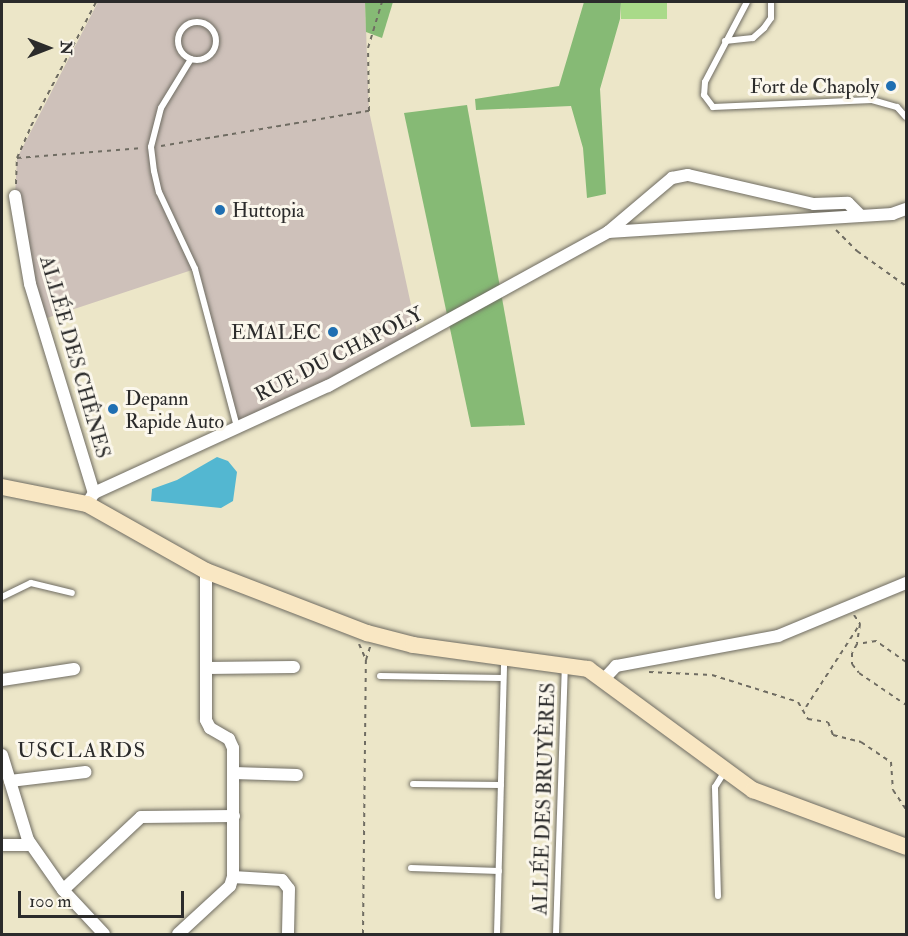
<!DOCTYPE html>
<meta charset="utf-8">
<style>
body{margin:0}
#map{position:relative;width:908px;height:936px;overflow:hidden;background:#ece6c8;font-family:"IM FELL Double Pica",serif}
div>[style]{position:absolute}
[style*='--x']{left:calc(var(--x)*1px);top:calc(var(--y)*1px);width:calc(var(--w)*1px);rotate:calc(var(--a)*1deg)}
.industrial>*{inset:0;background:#cec1ba}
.green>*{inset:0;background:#a9da89;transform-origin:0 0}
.forest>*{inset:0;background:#86ba75}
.water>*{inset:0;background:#53b7d1}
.path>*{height:2px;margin-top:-1px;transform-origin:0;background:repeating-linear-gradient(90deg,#6f6c62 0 4.5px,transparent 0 9px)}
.roads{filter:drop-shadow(0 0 2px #6f6c62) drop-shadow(0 0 2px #6f6c62)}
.lane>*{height:6px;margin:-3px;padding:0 3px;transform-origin:3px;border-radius:3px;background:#fff}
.lane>.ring{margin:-3px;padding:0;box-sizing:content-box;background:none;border:6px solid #fff;border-radius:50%}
.street>*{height:12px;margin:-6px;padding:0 6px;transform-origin:6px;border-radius:6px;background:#fff}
.secondary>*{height:16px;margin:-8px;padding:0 8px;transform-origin:8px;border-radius:8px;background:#f9e7c3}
.dots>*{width:16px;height:16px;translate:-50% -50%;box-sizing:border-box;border:3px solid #fbf7ec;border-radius:50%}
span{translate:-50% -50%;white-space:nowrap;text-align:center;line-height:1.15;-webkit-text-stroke:6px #fbf7ec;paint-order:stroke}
.poi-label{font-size:20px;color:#2b2b2b}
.right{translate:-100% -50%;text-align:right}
.left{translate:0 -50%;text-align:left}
.street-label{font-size:20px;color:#2b2b2b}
.neighbourhood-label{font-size:21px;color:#2b2b2b;letter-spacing:1.5px}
.frame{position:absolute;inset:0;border:3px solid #2b2b2b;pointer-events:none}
.north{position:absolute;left:18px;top:18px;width:60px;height:60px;-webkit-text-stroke:4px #fbf7ec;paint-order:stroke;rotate:90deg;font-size:16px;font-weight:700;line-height:24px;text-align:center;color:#2b2b2b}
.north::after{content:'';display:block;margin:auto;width:21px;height:27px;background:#2b2b2b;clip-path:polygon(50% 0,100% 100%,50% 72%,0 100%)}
.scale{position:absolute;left:18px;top:891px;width:166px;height:27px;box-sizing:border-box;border:3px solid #2b2b2b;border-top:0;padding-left:8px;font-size:18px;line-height:21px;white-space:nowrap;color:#2b2b2b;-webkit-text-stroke:4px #fbf7ec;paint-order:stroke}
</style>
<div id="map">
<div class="industrial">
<div style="clip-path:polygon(98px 2px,365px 2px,369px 111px,418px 337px,237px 427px,195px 269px,41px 320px,15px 196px,17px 158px)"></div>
</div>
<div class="green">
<div style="left:621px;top:2px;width:46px;height:17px"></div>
</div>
<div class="forest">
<div style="clip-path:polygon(365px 2px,393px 2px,382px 38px,366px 32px)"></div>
<div style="clip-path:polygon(584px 2px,621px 2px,620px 19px,600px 89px,606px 194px,587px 198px,583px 148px,571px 106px,476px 110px,475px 99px,559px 86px)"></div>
<div style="clip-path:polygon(467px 105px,525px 425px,471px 427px,404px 113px)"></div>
</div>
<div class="water">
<div style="clip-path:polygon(217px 457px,228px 461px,237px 472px,233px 501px,221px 508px,151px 501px,152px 489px,177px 480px)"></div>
</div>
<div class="path">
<div style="--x:161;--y:146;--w:211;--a:-9.6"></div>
<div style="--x:369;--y:111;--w:63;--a:-90.9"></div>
<div style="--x:368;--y:48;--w:48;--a:-73.1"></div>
<div style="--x:17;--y:158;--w:126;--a:-4.5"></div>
<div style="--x:16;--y:184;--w:26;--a:-88"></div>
<div style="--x:17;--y:158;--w:35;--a:-66"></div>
<div style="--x:31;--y:126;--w:140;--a:-62.3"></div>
<div style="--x:836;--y:230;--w:30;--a:45"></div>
<div style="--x:857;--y:251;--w:60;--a:35.5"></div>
<div style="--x:854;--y:615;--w:11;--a:56"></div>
<div style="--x:860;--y:624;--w:20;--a:99"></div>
<div style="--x:359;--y:644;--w:17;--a:66"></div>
<div style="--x:906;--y:662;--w:37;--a:-145"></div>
<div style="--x:876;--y:641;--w:19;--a:171"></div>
<div style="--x:857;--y:644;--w:10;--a:119"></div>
<div style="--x:852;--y:653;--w:11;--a:90"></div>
<div style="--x:852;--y:664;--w:11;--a:52"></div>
<div style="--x:859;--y:673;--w:57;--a:34.2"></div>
<div style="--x:649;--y:672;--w:63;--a:2.7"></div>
<div style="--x:712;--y:675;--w:90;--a:17.4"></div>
<div style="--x:798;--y:702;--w:20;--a:60"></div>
<div style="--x:808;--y:719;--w:20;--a:9"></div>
<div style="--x:828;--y:722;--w:14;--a:69"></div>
<div style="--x:833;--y:735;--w:29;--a:14"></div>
<div style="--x:861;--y:742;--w:36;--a:34"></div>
<div style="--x:891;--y:762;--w:28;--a:86"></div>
<div style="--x:893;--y:790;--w:23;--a:56"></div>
<div style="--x:806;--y:707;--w:99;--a:-57"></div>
<div style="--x:363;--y:934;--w:274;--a:-89.4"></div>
<div style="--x:366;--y:660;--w:14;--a:-73"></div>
</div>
<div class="roads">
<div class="lane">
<div style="--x:747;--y:2;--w:90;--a:117.7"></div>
<div style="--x:705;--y:82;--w:13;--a:94"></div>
<div style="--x:704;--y:95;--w:15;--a:53"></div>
<div style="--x:713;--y:107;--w:159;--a:-2.5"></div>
<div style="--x:872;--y:100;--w:26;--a:16"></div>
<div style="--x:897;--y:107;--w:13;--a:48"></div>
<div class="ring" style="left:178px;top:22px;width:32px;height:32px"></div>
<div style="--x:725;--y:41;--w:28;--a:-6"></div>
<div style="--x:753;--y:38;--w:15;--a:-42"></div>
<div style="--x:764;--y:28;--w:12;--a:-55"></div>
<div style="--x:771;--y:18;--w:16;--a:-90"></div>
<div style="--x:191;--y:59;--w:57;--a:121.5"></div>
<div style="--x:161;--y:108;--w:40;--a:104.4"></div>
<div style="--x:151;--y:147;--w:24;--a:83"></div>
<div style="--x:154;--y:171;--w:22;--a:77"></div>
<div style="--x:159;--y:192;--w:85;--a:64.9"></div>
<div style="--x:195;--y:269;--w:163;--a:75.1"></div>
<div style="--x:2;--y:597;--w:32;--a:-26"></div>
<div style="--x:31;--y:583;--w:42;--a:13.7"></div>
<div style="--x:380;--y:676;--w:123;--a:0.9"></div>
<div style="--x:413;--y:784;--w:88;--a:0.7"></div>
<div style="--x:411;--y:868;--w:88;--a:2"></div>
<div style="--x:718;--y:896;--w:109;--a:-91.6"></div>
<div style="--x:715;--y:787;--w:19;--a:-58"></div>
<div style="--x:497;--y:934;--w:275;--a:-88.5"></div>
<div style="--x:556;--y:934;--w:266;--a:-88.1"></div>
</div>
<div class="street">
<div style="--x:15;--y:196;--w:89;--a:80.3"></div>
<div style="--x:30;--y:284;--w:219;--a:73"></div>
<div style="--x:608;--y:232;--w:285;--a:-3.6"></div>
<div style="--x:892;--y:214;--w:15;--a:-20"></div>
<div style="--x:87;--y:504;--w:13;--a:-58"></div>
<div style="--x:94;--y:493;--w:257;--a:-24.6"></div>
<div style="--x:328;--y:386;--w:320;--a:-28.8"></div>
<div style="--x:608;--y:232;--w:84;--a:-40.2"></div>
<div style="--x:672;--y:178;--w:16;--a:-11"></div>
<div style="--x:688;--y:175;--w:129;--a:13"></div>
<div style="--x:814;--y:204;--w:34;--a:-2"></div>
<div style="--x:848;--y:203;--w:18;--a:45"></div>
<div style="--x:206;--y:668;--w:88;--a:-0.7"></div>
<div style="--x:604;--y:679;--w:18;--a:-47"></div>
<div style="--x:616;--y:666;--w:165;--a:-10.5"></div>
<div style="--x:778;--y:636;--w:139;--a:-22.5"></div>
<div style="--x:2;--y:680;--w:73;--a:-8.7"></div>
<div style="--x:2;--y:755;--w:89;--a:73"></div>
<div style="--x:28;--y:840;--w:61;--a:55"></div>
<div style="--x:63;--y:890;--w:60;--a:47"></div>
<div style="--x:234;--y:773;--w:63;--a:1.8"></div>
<div style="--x:10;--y:781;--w:76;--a:-6.8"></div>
<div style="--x:2;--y:845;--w:29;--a:0"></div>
<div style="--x:233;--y:877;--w:49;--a:3.5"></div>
<div style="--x:282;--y:880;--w:11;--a:52"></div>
<div style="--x:289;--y:889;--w:45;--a:91.3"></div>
<div style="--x:63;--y:890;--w:107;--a:-43.1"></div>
<div style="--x:141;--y:817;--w:93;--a:-0.6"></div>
<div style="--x:178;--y:934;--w:71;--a:-42.7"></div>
<div style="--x:230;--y:886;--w:9;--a:-72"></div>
<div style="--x:233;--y:877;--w:129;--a:-90"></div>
<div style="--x:233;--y:748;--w:10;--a:-114"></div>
<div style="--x:229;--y:739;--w:22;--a:-150"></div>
<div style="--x:210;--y:728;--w:9;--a:-117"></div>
<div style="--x:206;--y:720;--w:149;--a:-90"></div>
</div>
<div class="secondary">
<div style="--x:2;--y:487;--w:87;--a:11.3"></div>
<div style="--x:87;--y:504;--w:137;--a:29.4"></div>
<div style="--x:206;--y:571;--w:173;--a:21.1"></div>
<div style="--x:367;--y:633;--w:48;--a:14.6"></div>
<div style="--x:413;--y:645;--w:177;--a:7.8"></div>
<div style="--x:588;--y:669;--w:205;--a:36.3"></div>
<div style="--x:753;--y:790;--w:163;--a:20.4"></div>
</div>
</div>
<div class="dots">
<div style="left:891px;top:86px;background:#1f6fb2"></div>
<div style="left:220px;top:210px;background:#1f6fb2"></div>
<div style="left:333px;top:332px;background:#1f6fb2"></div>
<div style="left:113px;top:409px;background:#1f6fb2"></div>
</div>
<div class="poi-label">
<span class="right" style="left:879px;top:86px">Fort de Chapoly</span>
<span class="left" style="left:232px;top:210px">Huttopia</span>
<span class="right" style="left:321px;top:332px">EMALEC</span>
<span class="left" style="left:125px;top:410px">Depann<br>Rapide Auto</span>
</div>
<div class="street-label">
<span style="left:339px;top:354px;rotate:-27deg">RUE DU CHAPOLY</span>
<span style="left:75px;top:357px;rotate:74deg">ALLÉE DES CHÊNES</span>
<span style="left:544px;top:799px;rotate:-88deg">ALLÉE DES BRUYÈRES</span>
</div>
<div class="neighbourhood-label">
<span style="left:82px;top:751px">USCLARDS</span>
</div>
<div class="frame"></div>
<div class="north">N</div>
<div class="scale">100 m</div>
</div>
